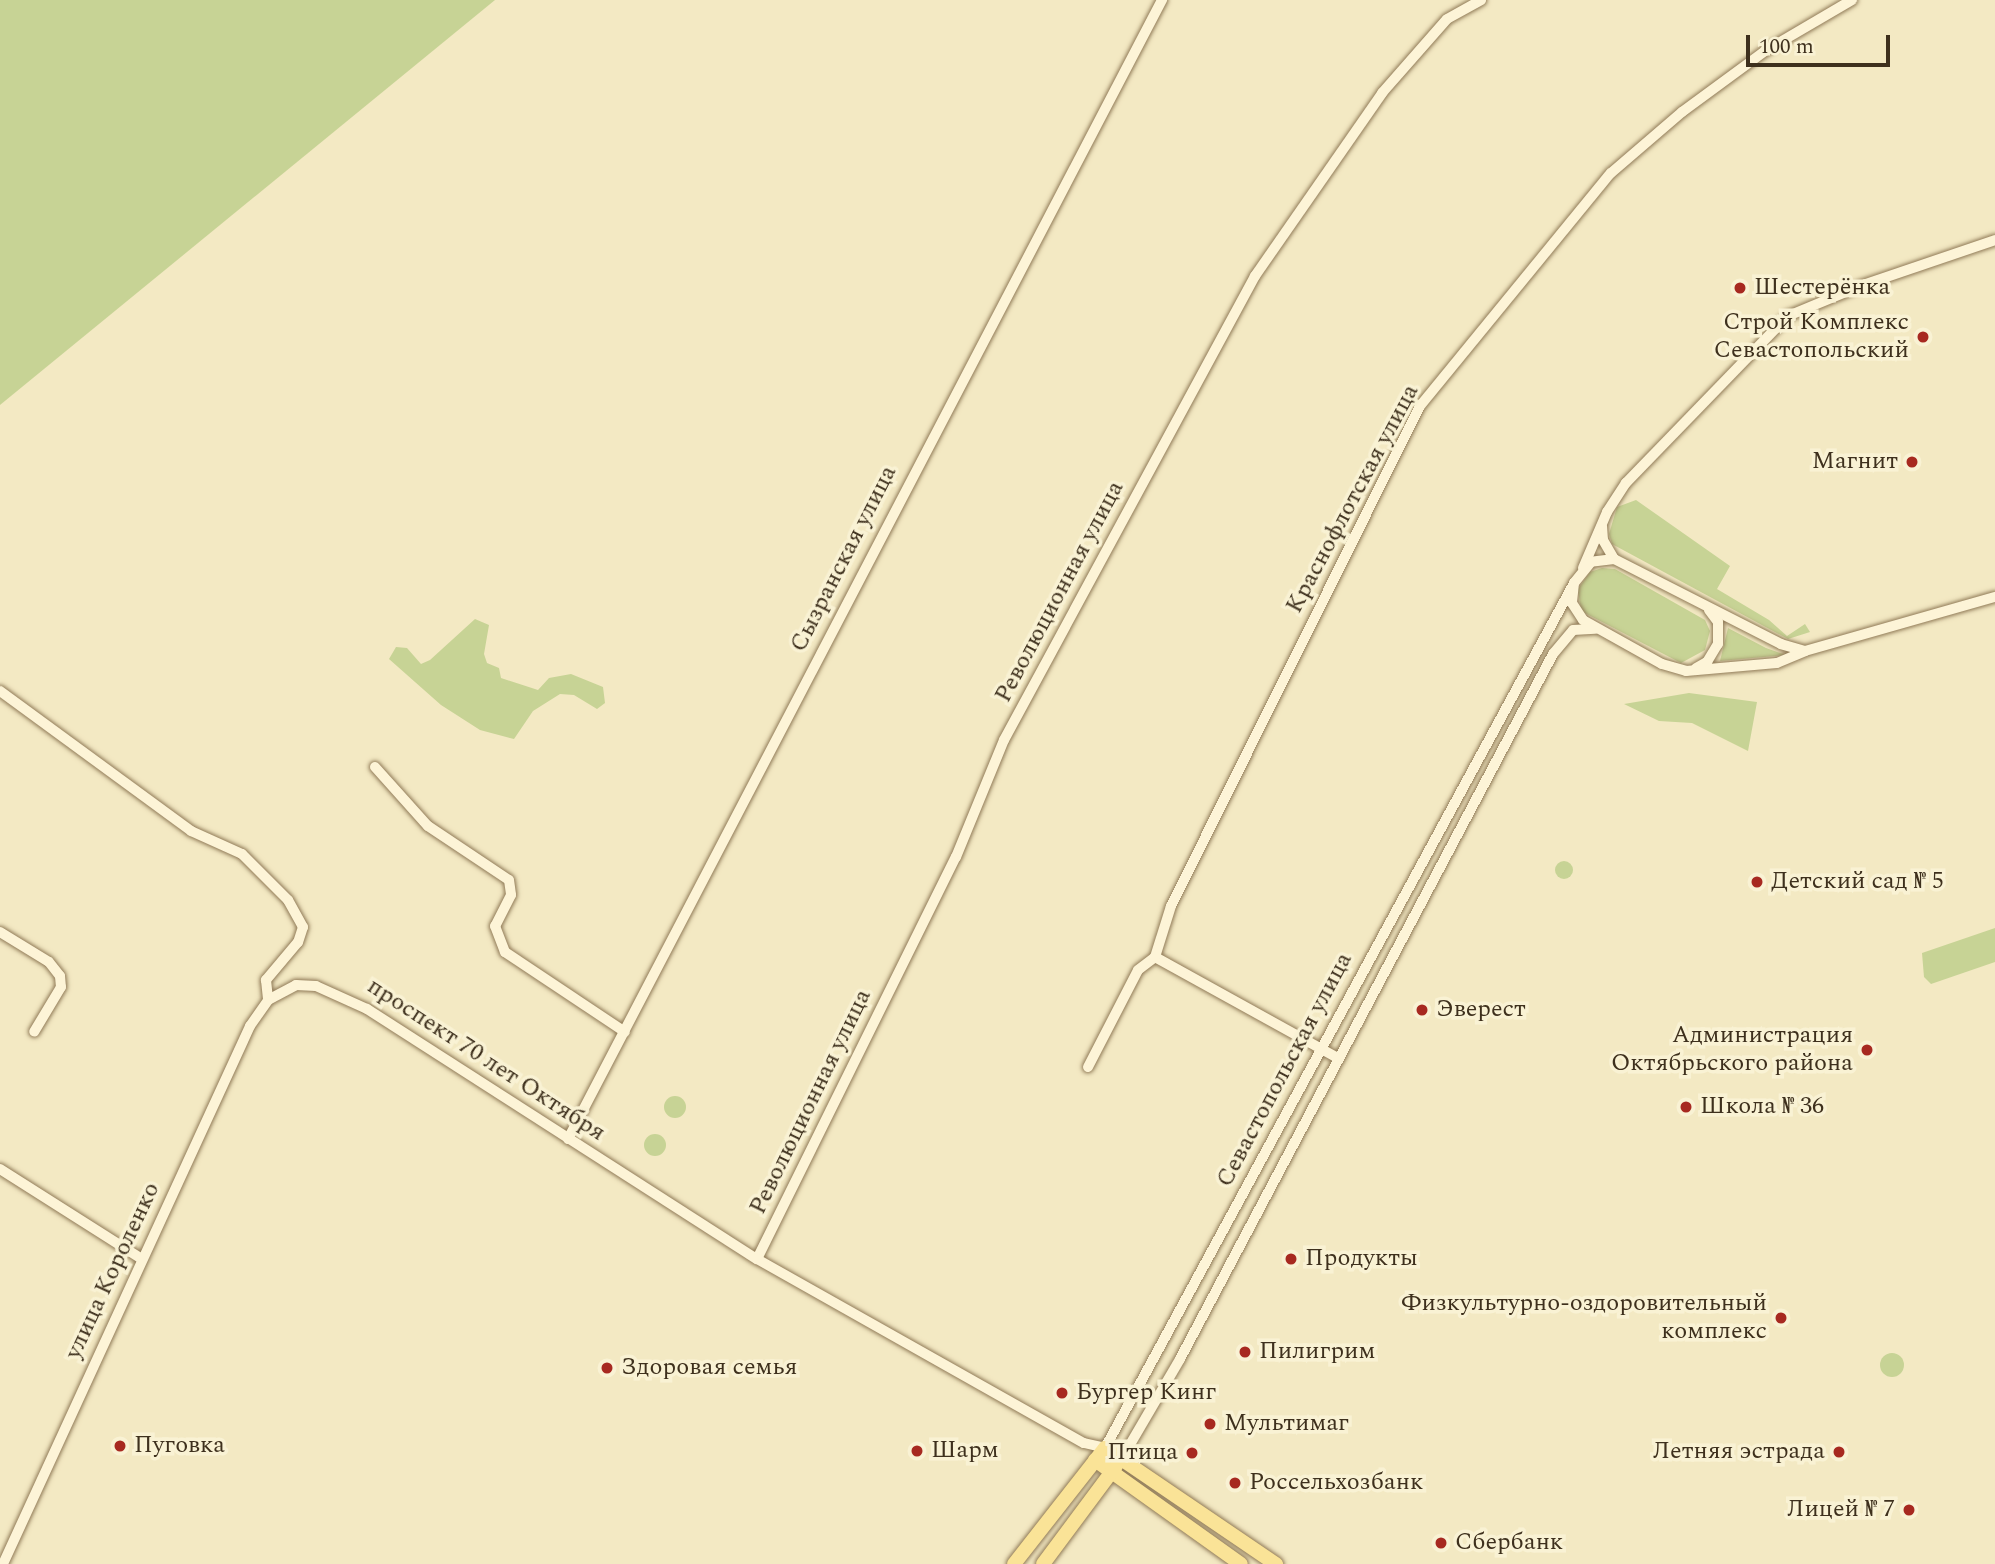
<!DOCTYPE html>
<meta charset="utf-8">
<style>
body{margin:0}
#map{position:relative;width:1995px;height:1564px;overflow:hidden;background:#f3e9c3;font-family:Spectral,serif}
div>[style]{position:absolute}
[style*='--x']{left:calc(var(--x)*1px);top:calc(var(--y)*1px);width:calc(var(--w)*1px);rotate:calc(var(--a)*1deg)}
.green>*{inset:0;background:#c7d395}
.round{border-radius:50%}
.roads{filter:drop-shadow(0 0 2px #907a57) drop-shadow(0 0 2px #907a57)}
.minor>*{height:10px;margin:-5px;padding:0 5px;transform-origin:5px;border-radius:5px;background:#fdf4d7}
.major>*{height:14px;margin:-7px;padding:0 7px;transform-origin:7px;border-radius:7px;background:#fae397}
.dots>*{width:19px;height:19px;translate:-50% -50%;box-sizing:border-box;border:4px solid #f9f2d4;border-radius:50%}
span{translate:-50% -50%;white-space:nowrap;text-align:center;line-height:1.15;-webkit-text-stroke:7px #f9f2d4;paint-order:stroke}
.poi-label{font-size:24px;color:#3e301d}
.left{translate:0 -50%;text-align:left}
.right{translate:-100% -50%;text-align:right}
.street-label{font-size:24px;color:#3e301d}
.scale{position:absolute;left:1746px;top:35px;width:144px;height:32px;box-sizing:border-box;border:4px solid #3e301d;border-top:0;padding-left:9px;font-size:21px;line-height:24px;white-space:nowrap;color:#3e301d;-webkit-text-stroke:5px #f9f2d4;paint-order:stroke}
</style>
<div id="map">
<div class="green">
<div style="clip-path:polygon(0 0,495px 0,0 405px)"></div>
<div style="clip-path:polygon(1636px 500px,1730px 566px,1717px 589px,1769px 620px,1787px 636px,1805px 624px,1810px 632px,1788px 639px,1612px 544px,1609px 534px,1617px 507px)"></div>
<div style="clip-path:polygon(1602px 568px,1615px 569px,1705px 620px,1710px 631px,1705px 650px,1681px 663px,1581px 611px,1578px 589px,1590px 572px)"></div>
<div style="clip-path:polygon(475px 619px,489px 625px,484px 654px,487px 663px,499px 668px,501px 678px,538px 690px,549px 678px,571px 674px,603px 687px,605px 703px,597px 709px,574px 695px,560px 694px,533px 711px,514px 739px,480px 730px,441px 705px,389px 659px,396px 647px,407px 648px,421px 664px,430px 660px)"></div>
<div style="clip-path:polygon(1728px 628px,1766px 648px,1786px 655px,1720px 661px)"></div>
<div style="clip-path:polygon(1689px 693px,1757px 702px,1748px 751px,1692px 723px,1659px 721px,1624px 704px)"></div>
<div class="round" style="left:1555px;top:861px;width:18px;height:18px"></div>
<div style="clip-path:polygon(1995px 928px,1995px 962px,1931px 984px,1924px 977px,1922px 953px)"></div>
<div class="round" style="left:664px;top:1096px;width:22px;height:22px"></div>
<div class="round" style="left:644px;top:1134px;width:22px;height:22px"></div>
<div class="round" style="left:1880px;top:1353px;width:24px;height:24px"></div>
</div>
<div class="roads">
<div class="minor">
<div style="--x:1602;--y:526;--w:14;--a:86"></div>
<div style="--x:1603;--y:540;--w:22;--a:60"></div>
<div style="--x:1583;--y:568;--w:61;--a:-66.8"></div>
<div style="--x:1607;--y:512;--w:35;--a:-57"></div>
<div style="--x:1626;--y:483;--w:233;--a:-45.9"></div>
<div style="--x:1788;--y:316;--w:78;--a:-22.6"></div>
<div style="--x:1860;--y:286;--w:143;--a:-18.8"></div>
<div style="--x:1805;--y:651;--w:25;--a:-164"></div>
<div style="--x:1781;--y:644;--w:187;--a:-153"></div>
<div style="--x:1614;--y:559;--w:23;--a:173"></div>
<div style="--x:1591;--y:562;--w:27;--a:129"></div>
<div style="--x:1574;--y:583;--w:20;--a:96"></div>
<div style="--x:1572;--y:603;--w:20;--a:57"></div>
<div style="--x:1583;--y:620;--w:90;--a:29.1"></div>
<div style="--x:1662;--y:664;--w:25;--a:16"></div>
<div style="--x:1686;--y:671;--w:91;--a:-5"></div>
<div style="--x:1777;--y:663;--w:30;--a:-23"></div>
<div style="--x:1805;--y:651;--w:198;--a:-15.9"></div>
<div style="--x:1696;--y:668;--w:13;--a:-29"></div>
<div style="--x:1707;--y:662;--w:21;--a:-59"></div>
<div style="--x:1718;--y:644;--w:22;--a:-90"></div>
<div style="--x:1718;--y:622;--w:15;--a:-127"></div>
<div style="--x:0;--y:691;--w:237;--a:36.2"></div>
<div style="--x:191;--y:831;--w:56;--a:24.3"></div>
<div style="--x:242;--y:854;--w:65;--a:45"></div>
<div style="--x:288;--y:900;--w:31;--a:61"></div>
<div style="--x:303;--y:927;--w:16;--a:108"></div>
<div style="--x:298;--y:942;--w:50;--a:130.1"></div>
<div style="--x:266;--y:980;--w:20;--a:84"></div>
<div style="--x:375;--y:767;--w:79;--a:48.1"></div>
<div style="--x:428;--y:826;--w:97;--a:33.7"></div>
<div style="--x:509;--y:880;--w:15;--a:82"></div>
<div style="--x:511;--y:895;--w:35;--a:117"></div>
<div style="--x:495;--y:926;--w:28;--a:69"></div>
<div style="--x:505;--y:952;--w:144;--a:33.7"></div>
<div style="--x:0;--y:932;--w:57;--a:31.5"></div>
<div style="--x:49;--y:962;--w:18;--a:52"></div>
<div style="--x:60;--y:976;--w:11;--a:85"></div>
<div style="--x:61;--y:987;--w:52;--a:121"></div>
<div style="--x:1155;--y:957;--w:209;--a:28.9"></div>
<div style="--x:1088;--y:1067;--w:109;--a:-62.7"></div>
<div style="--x:1138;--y:970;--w:21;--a:-37"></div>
<div style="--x:1155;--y:957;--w:53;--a:-72.6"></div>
<div style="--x:1171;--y:906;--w:559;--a:-63.53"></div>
<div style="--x:1420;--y:406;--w:301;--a:-50.7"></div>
<div style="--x:1611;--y:173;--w:94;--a:-40.7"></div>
<div style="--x:1682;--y:112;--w:103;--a:-36.3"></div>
<div style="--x:1765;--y:51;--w:101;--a:-30.4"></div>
<div style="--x:568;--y:1139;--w:1285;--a:-62.46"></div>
<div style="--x:0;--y:1169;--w:168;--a:32.4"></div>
<div style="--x:757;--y:1259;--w:449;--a:-63.7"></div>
<div style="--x:956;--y:857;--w:126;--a:-67.7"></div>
<div style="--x:1004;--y:740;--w:528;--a:-61.59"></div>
<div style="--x:1255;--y:276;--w:223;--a:-55.2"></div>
<div style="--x:1382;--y:93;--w:98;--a:-48.7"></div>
<div style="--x:1447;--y:19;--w:39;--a:-29"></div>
<div style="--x:1121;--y:1460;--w:117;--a:-59.7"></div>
<div style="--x:1180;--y:1359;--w:798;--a:-62.12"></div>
<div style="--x:1553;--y:654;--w:31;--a:-50"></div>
<div style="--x:1573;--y:630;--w:22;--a:-3"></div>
<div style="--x:3;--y:1564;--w:592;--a:-65.34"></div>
<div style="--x:250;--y:1026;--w:32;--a:-55"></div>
<div style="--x:268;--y:1000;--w:32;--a:-28"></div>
<div style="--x:296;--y:985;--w:20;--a:3"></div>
<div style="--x:316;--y:986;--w:56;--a:24.3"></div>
<div style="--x:367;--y:1009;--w:463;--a:32.7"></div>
<div style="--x:757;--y:1259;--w:375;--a:29.4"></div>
<div style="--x:1084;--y:1443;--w:22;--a:13"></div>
<div style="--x:1105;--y:1448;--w:984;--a:-61.53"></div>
</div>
<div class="major">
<div style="--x:1095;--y:1460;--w:179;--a:35.5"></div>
<div style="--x:1014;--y:1564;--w:147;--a:-51.9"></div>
<div style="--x:1105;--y:1448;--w:207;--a:34.2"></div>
<div style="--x:1043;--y:1564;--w:122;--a:-53.3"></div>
</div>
</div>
<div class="dots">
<div style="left:1740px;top:288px;background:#a72920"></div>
<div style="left:1923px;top:337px;background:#a72920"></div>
<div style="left:1912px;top:462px;background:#a72920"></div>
<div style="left:1757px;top:882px;background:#a72920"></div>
<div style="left:1422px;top:1010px;background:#a72920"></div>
<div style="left:1867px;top:1050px;background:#a72920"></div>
<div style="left:1686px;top:1107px;background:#a72920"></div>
<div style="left:1291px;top:1259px;background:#a72920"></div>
<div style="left:1781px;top:1318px;background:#a72920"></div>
<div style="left:1245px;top:1352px;background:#a72920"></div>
<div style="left:607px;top:1368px;background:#a72920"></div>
<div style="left:1062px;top:1393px;background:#a72920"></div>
<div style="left:1210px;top:1424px;background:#a72920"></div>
<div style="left:120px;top:1446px;background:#a72920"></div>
<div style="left:917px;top:1451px;background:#a72920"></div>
<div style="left:1839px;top:1452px;background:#a72920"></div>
<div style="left:1192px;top:1453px;background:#a72920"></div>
<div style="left:1235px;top:1483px;background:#a72920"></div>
<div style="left:1909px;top:1510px;background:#a72920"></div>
<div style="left:1441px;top:1543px;background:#a72920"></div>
</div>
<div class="poi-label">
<span class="left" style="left:1754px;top:288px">Шестерёнка</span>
<span class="right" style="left:1909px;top:337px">Строй Комплекс<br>Севастопольский</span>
<span class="right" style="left:1898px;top:462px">Магнит</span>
<span class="left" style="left:1771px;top:882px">Детский сад № 5</span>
<span class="left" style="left:1436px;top:1010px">Эверест</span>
<span class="right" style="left:1853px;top:1050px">Администрация<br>Октябрьского района</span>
<span class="left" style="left:1700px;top:1107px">Школа № 36</span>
<span class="left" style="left:1305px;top:1259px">Продукты</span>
<span class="right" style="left:1767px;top:1318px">Физкультурно-оздоровительный<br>комплекс</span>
<span class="left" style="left:1259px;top:1352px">Пилигрим</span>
<span class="left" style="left:621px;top:1368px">Здоровая семья</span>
<span class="left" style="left:1076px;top:1393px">Бургер Кинг</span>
<span class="left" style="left:1224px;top:1424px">Мультимаг</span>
<span class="left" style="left:134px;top:1446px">Пуговка</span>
<span class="left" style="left:931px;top:1451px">Шарм</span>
<span class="right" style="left:1825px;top:1452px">Летняя эстрада</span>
<span class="right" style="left:1178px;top:1453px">Птица</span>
<span class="left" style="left:1249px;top:1483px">Россельхозбанк</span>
<span class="right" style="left:1895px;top:1510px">Лицей № 7</span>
<span class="left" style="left:1455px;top:1543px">Сбербанк</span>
</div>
<div class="street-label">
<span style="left:1353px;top:499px;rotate:-62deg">Краснофлотская улица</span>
<span style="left:844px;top:559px;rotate:-63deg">Сызранская улица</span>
<span style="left:1060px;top:592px;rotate:-62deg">Революционная улица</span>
<span style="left:486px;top:1060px;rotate:33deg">проспект 70 лет Октября</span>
<span style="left:1285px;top:1070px;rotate:-62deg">Севастопольская улица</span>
<span style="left:811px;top:1102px;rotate:-64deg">Революционная улица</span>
<span style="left:113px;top:1271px;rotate:-65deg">улица Короленко</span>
</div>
<div class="scale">100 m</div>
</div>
